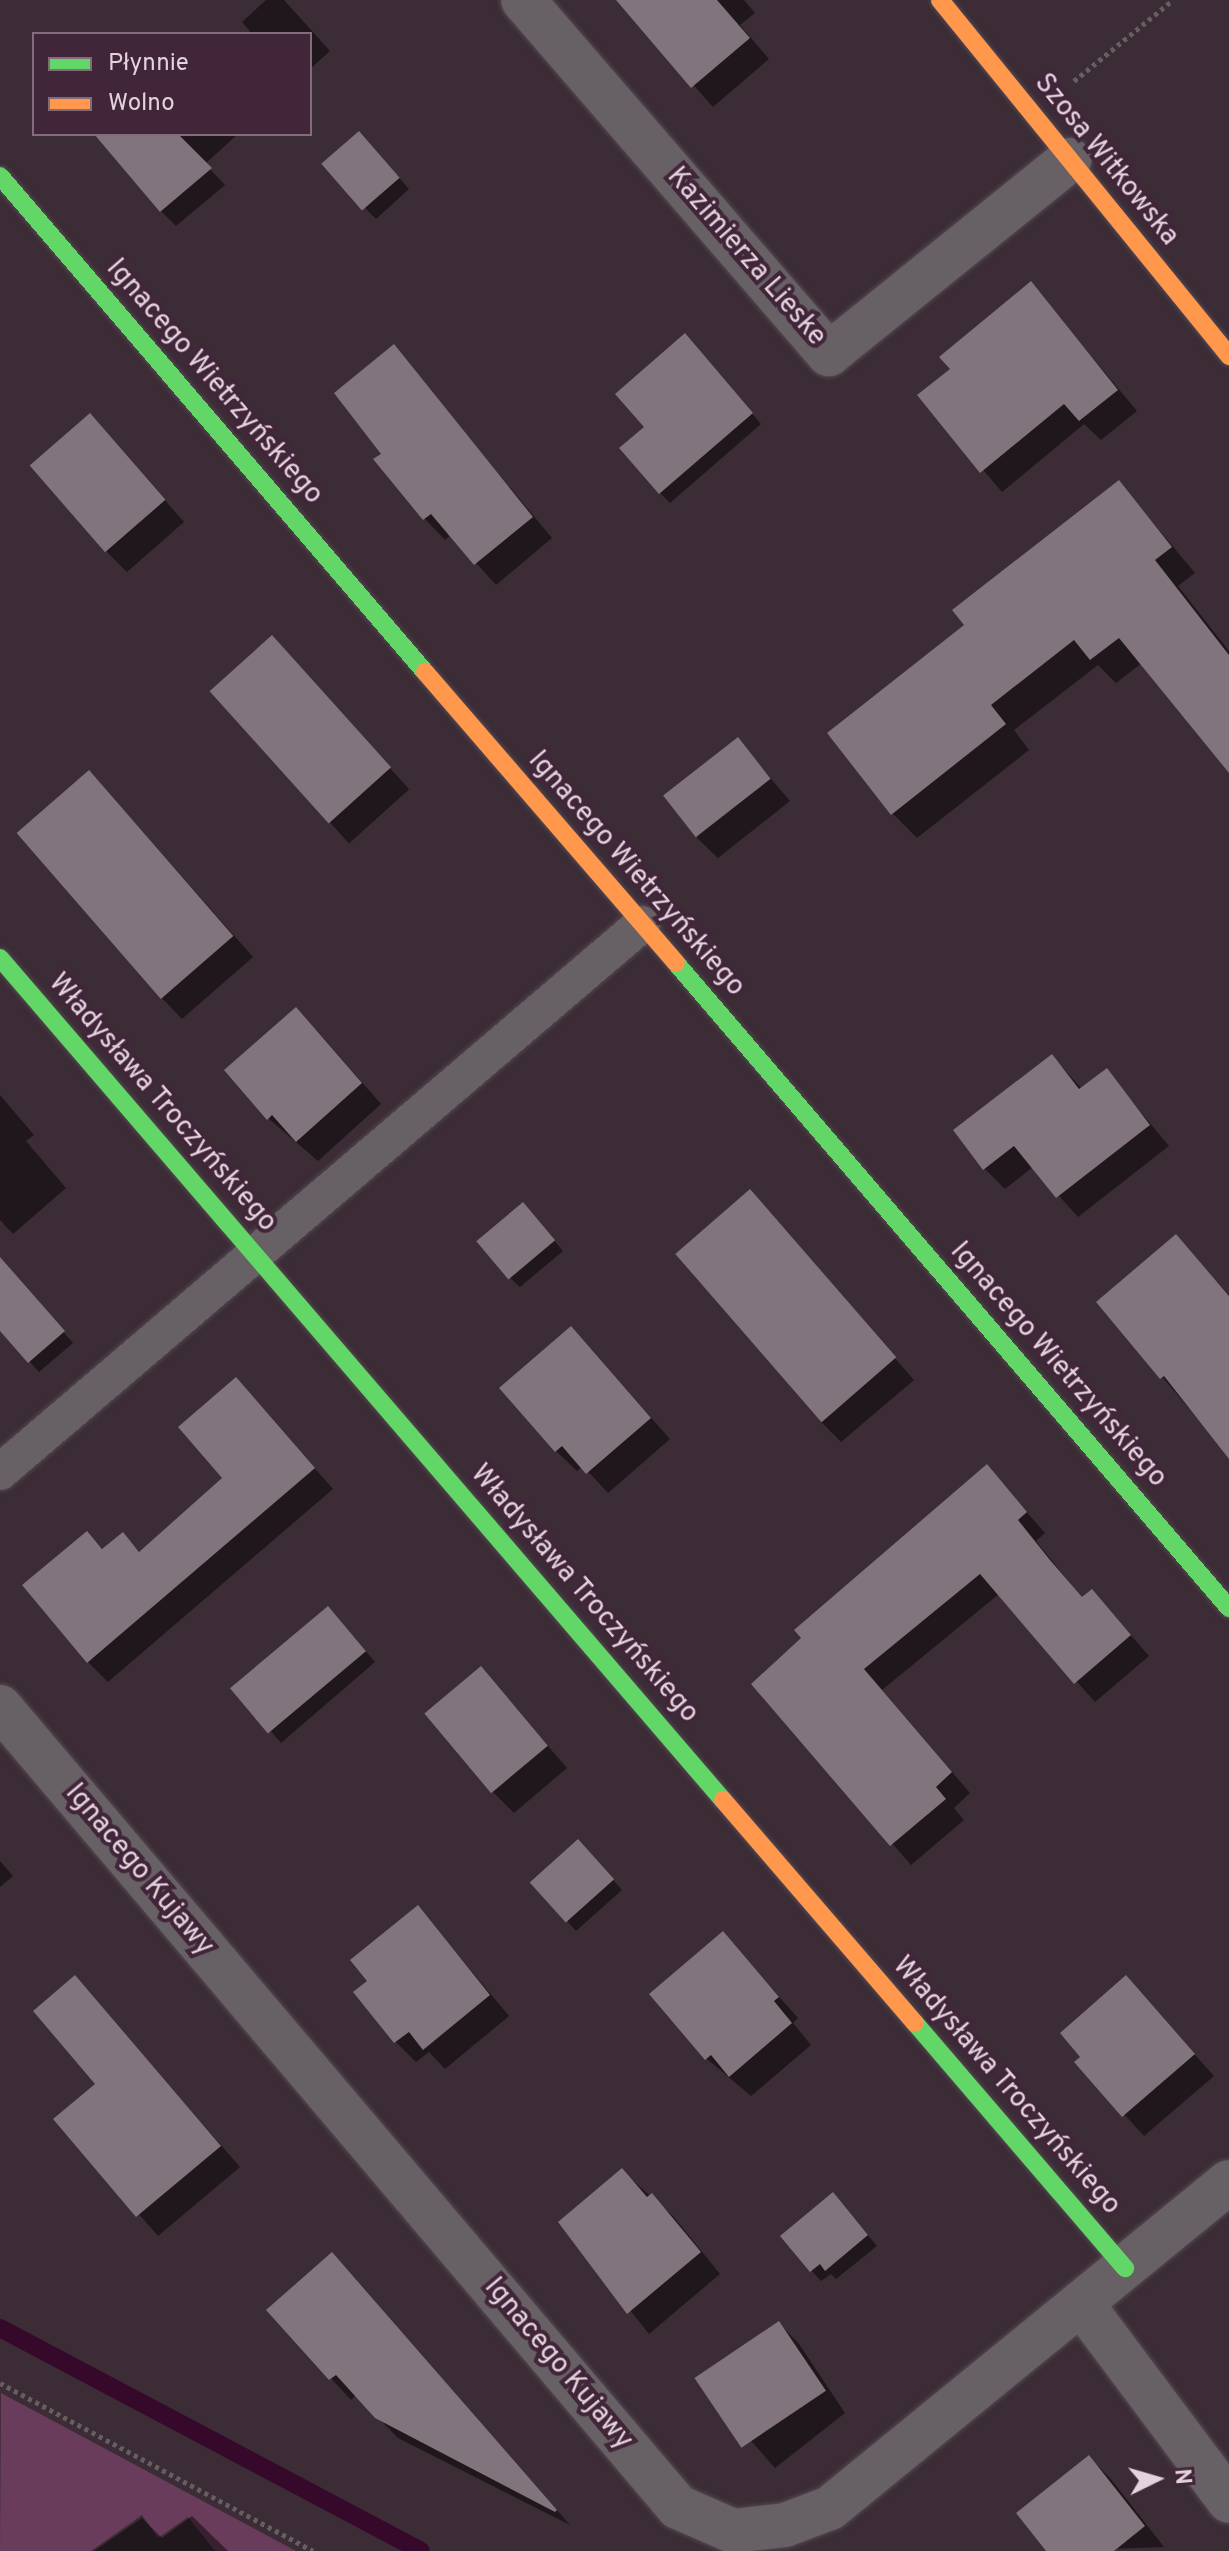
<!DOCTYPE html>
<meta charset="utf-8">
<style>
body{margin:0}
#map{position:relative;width:1229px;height:2551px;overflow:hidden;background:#3b2c36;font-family:Overpass,sans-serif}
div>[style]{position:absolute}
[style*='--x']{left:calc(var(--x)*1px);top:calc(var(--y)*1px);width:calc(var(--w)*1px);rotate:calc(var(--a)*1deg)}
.green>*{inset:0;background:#693c5b}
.shadow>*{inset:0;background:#0007;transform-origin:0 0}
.stream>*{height:18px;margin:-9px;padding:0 9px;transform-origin:9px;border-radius:9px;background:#36092b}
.building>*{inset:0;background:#81747c;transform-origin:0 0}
.path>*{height:5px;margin-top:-2.5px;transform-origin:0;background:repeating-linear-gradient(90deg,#665e63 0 4px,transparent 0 8px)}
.roads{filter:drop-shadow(0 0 2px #544850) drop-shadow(0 0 2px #544850)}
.lane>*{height:36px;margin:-18px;padding:0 18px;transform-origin:18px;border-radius:18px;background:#676064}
.street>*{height:44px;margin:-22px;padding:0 22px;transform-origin:22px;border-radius:22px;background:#676064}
.fast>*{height:18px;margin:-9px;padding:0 9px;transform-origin:9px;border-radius:9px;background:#63d668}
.slow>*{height:18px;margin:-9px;padding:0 9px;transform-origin:9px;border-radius:9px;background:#ff974d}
span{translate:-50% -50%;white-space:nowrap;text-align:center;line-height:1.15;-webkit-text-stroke:8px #412639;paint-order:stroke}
.street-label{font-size:28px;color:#e4d2dd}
.legend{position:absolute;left:32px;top:32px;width:280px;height:104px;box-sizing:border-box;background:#412639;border:2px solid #826b7b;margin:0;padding:10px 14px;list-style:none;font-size:24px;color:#e4d2dd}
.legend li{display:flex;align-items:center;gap:16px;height:40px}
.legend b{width:40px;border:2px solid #826b7b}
.north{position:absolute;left:1117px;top:2439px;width:80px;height:80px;-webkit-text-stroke:6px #412639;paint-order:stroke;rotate:85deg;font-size:22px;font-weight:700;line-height:32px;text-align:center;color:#e4d2dd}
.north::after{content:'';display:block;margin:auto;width:28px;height:36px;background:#e4d2dd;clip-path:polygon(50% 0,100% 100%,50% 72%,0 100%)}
</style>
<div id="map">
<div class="green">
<div style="clip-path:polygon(1px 2393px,296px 2551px,215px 2551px,188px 2517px,158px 2538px,142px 2515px,91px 2551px,0 2551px)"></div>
</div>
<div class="shadow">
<div style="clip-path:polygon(266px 0,284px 0,330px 51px,310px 69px,310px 34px,246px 34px,250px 31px,242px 22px)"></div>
<div style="clip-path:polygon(618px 0,744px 0,755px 13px,740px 25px,769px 59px,713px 107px)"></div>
<div style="clip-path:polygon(129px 134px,238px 134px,205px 164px,225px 185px,176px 226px,161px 211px)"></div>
<div style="clip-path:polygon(369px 143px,409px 189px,376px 219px,366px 209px)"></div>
<div style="clip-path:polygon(1031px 284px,1137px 411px,1101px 440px,1084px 424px,1002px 492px,920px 396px,952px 369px)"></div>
<div style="clip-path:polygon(695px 346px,761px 424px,670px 503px,660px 493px,646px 427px)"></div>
<div style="clip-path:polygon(393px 347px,552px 538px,496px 585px,451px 535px,445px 540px,425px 519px,376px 460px,384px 454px)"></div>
<div style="clip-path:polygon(90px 415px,184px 522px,127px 572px,106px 551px)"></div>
<div style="clip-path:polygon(1119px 482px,1195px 573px,1178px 586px,1229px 651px,1229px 770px,1142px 663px,1116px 683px,1098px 665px,1014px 730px,1029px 750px,917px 838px,892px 813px,967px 626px)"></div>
<div style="left:272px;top:637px;width:205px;height:81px;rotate:48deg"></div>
<div style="clip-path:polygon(738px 740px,790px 801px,718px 858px,697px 838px)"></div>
<div style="clip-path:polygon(109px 794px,253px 957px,182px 1019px,162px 998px)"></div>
<div style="clip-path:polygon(316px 1030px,381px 1104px,318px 1161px,268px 1118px)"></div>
<div style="clip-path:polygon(1052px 1056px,1082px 1089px,1106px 1070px,1169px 1146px,1078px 1217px,1033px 1167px,1005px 1189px,984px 1168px)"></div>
<div style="clip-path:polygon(0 1095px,34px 1135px,26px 1141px,66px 1188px,13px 1234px,0 1220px)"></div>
<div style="clip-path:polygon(750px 1191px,914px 1380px,841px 1442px,821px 1422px)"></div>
<div style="clip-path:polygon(533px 1215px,563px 1251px,520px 1287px,509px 1277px)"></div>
<div style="clip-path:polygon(1176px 1237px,1229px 1295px,1229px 1456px,1099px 1302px)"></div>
<div style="clip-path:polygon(34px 1298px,73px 1343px,39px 1372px,0 1328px,0 1308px)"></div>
<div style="clip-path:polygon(571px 1328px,670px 1439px,608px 1493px,583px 1466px,577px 1471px,556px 1451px)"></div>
<div style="clip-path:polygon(236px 1380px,333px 1489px,108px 1682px,88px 1662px,87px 1534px,104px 1550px,123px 1535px,141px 1553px,225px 1478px)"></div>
<div style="clip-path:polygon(987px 1467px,1045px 1533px,1036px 1541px,1083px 1599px,1092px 1591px,1149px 1656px,1095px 1702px,999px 1594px,882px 1690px,970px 1793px,954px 1808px,964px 1820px,911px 1865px,754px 1684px)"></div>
<div style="clip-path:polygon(338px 1619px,375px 1662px,281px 1743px,234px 1689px)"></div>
<div style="clip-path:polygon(481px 1669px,567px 1768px,514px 1813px,493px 1792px)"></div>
<div style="clip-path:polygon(588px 1852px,622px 1890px,576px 1931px,533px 1883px)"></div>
<div style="clip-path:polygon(0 1861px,13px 1876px,0 1887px)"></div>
<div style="clip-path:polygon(418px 1907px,509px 2016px,445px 2069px,429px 2052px,416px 2062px,396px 2042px,370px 1981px)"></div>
<div style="clip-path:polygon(723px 1934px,798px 2018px,793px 2023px,811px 2045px,751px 2096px,706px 2058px)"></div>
<div style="clip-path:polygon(75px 1978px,240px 2167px,158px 2236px,56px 2119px,98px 2084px)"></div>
<div style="clip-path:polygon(1126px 1978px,1214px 2076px,1144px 2136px,1077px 2062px)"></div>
<div style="clip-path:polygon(622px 2171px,673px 2216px,720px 2274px,649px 2334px,561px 2223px)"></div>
<div style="clip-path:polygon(843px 2205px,877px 2246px,836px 2279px,831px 2274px,821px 2281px,811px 2270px)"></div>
<div style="clip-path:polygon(332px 2254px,352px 2275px,570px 2525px,398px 2438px,356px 2395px,351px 2400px,269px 2311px)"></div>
<div style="clip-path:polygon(779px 2323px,799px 2344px,845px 2413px,775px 2468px,704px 2387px)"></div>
<div style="clip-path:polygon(1089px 2457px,1110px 2478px,1164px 2547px,1048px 2551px)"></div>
<div style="clip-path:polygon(192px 2516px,228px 2551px,94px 2551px,142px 2518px,162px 2538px)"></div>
</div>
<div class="stream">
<div style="--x:0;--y:2328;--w:476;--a:27.9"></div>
</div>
<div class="building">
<div style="clip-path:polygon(616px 0,717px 0,750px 38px,691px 88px)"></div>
<div style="left:359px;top:131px;width:62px;height:50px;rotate:49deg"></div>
<div style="clip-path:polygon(94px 134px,178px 134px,212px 168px,160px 212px)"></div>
<div style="clip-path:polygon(1031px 281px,1118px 390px,1079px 421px,1064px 404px,980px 473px,917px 395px,950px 369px,939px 357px)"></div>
<div style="clip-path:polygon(685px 333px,753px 413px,659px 494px,619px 448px,644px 427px,615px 394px)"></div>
<div style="clip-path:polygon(394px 344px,533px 517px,474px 565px,431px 514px,423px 520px,373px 459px,381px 454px,334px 393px)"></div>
<div style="left:90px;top:413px;width:115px;height:80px;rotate:49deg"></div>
<div style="clip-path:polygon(1119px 480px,1172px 547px,1155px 560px,1229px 655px,1229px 773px,1119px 638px,1090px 660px,1074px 640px,991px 705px,1006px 724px,891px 815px,827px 733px,964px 625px,952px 610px)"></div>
<div style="left:272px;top:635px;width:178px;height:84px;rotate:48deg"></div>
<div style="left:738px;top:737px;width:53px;height:95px;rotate:52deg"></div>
<div style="left:89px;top:770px;width:220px;height:96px;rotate:49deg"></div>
<div style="clip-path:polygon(296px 1007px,362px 1083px,296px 1142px,272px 1115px,267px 1120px,224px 1070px)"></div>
<div style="clip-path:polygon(1052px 1054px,1079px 1089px,1107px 1068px,1150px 1125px,1056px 1198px,1014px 1146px,983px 1170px,953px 1130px)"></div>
<div style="left:750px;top:1189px;width:223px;height:99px;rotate:49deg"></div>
<div style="left:523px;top:1202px;width:50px;height:61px;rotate:50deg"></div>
<div style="clip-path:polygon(1176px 1234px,1229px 1296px,1229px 1459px,1164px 1376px,1160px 1379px,1096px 1302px)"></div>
<div style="clip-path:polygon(0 1257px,65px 1331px,28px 1363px,0 1331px)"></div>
<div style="clip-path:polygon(571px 1326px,651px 1418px,586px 1474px,562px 1446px,555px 1452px,499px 1388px)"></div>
<div style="clip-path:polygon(236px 1377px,315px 1468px,87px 1663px,22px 1585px,87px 1531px,102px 1549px,123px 1532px,139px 1552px,222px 1478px,178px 1427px)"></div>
<div style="clip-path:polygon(987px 1464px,1027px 1512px,1018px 1520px,1050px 1560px,1082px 1597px,1092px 1589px,1131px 1635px,1074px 1684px,980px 1574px,864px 1669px,952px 1772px,936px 1787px,946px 1799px,890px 1846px,751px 1684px,801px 1638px,794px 1630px)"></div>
<div style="left:328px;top:1606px;width:59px;height:128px;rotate:50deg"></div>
<div style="left:481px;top:1666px;width:104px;height:74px;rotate:50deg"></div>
<div style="left:578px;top:1839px;width:54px;height:65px;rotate:48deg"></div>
<div style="clip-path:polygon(418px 1905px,490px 1995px,423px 2050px,409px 2032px,394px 2043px,353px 1992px,367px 1981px,350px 1960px)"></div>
<div style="clip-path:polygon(723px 1931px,779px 1997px,774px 2001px,792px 2023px,729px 2077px,711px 2055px,705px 2060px,649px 1994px)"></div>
<div style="clip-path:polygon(75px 1975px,221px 2146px,136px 2217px,53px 2119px,95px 2084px,33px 2011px)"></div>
<div style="clip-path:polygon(1126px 1975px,1195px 2054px,1122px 2117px,1074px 2062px,1080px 2057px,1060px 2033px)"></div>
<div style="clip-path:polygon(622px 2168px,647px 2197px,652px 2193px,701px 2252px,627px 2314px,558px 2222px)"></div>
<div style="clip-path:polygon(833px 2192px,868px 2235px,825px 2271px,820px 2264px,810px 2272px,780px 2236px)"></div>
<div style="clip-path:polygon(332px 2252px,557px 2510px,555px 2512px,375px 2418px,336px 2375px,329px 2380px,266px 2310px)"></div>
<div style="left:779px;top:2321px;width:84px;height:102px;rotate:56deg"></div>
<div style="clip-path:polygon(1089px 2455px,1145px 2526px,1114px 2551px,1046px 2551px,1016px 2513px)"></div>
</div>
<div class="path">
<div style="--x:1074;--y:81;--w:128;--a:-39.3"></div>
<div style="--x:0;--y:2383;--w:355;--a:28.2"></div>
</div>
<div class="roads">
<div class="lane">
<div style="--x:0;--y:1472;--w:844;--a:-40.48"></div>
</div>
<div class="street">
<div style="--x:523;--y:0;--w:468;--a:49.2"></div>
<div style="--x:829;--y:354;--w:309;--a:-38.9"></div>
<div style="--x:0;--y:1707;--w:1049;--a:49.72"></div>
<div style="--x:678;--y:2507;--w:60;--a:23.6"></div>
<div style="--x:733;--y:2531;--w:52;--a:-6.6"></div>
<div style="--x:785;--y:2525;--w:48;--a:-20.7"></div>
<div style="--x:830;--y:2508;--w:515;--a:-39.25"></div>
<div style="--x:1081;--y:2303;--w:247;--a:53.2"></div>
</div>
<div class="fast">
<div style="--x:0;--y:176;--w:653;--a:49.41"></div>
<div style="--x:0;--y:958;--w:1110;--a:49.35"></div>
<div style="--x:676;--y:963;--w:850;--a:49.39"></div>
<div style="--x:915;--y:2023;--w:323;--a:49.4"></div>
</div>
<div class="slow">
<div style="--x:940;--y:0;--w:459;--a:50.9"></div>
<div style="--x:425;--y:672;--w:384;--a:49.2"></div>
<div style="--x:723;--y:1800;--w:294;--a:49.3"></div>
</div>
</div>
<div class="street-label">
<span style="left:1106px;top:160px;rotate:51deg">Szosa Witkowska</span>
<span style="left:746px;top:257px;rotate:49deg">Kazimierza Lieske</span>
<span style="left:214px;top:382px;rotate:49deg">Ignacego Wietrzyńskiego</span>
<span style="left:636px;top:874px;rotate:49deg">Ignacego Wietrzyńskiego</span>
<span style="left:162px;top:1103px;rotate:49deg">Władysława Troczyńskiego</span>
<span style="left:1058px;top:1365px;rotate:49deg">Ignacego Wietrzyńskiego</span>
<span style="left:584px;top:1594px;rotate:49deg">Władysława Troczyńskiego</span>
<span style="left:139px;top:1870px;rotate:50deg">Ignacego Kujawy</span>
<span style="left:1006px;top:2086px;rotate:49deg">Władysława Troczyńskiego</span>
<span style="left:558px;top:2364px;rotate:50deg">Ignacego Kujawy</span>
</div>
<ul class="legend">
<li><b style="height:10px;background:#63d668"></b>Płynnie</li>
<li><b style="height:10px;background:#ff974d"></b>Wolno</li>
</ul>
<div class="north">N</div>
</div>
